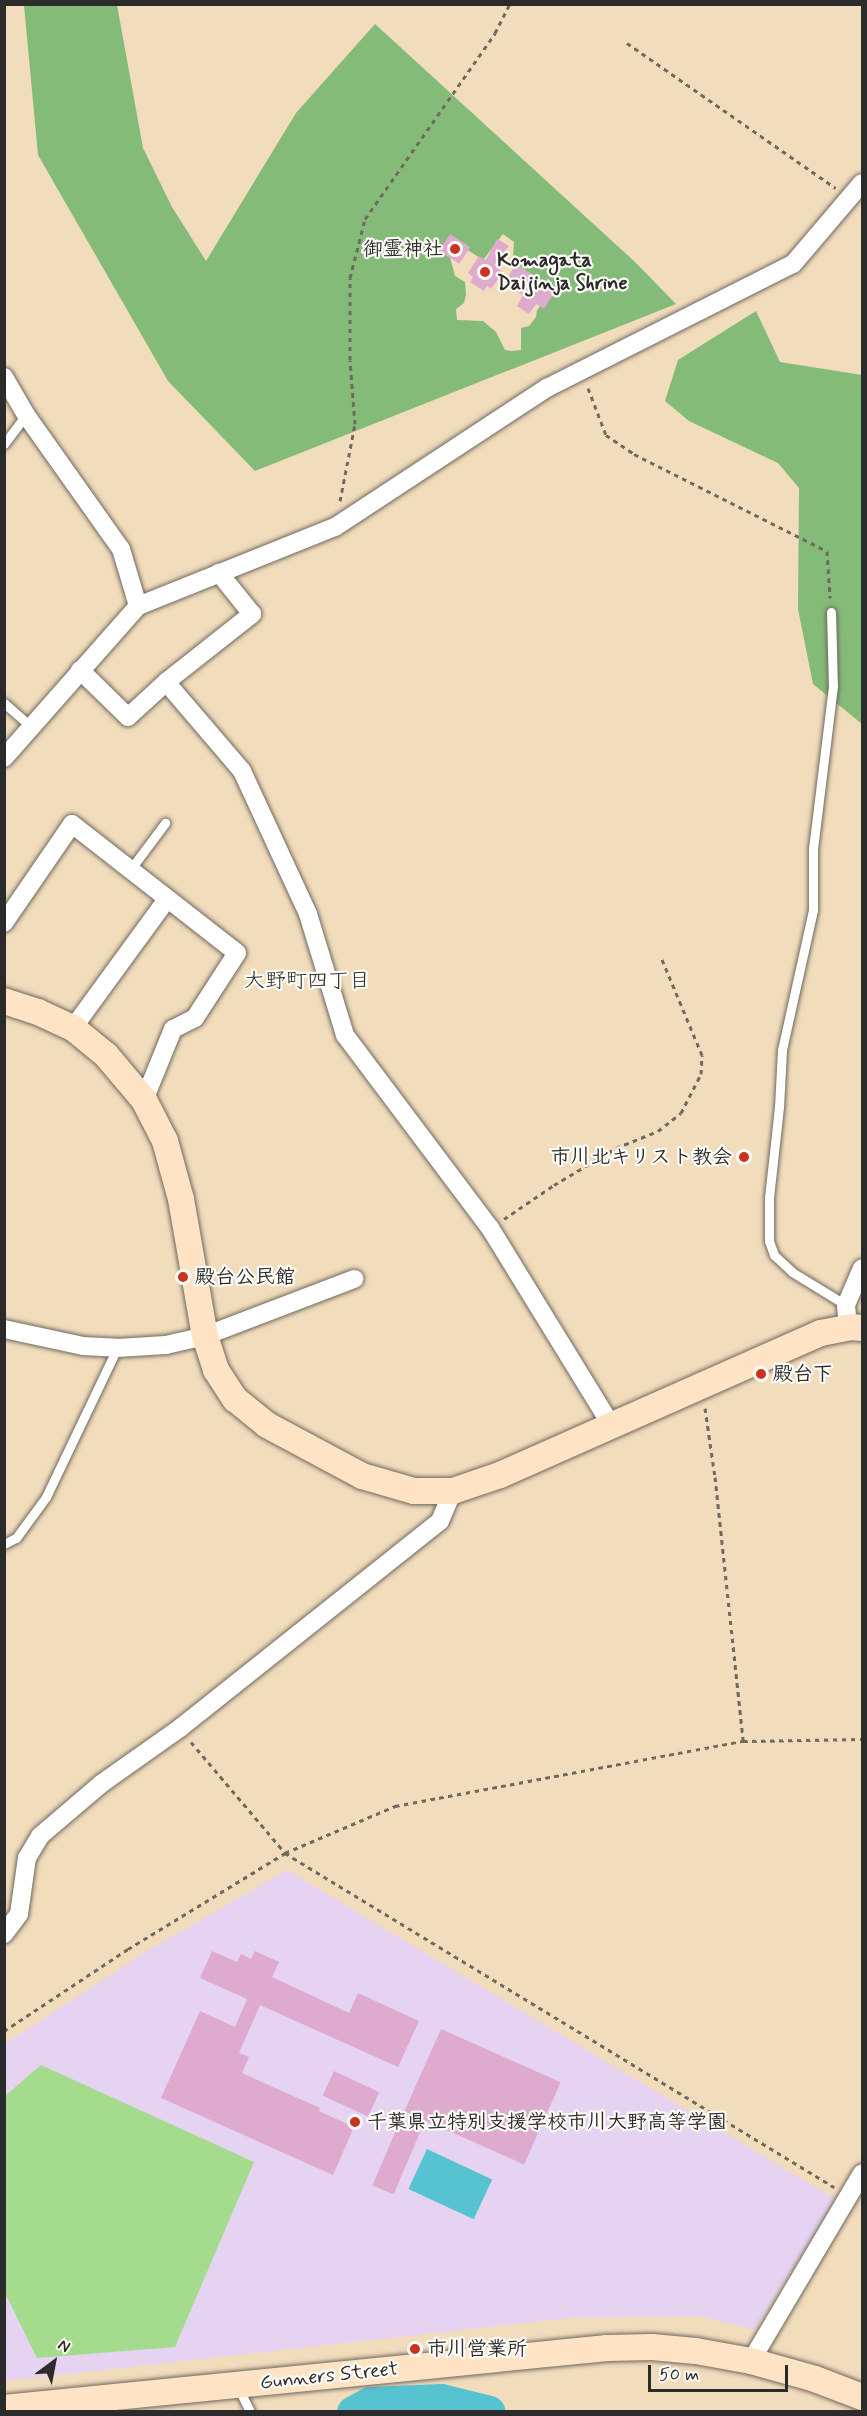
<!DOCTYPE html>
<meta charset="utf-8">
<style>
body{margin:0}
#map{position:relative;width:867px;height:2416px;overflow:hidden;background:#f1dcbc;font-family:Mynerve,"Klee One",sans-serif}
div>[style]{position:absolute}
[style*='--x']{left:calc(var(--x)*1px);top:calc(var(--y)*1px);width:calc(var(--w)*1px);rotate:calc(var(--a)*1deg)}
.built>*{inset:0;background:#e5d3f1}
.green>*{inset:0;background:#a5db8d}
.forest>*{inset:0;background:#84bb78}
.water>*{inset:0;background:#57c3d1;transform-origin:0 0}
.river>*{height:33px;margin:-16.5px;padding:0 16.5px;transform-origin:16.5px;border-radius:16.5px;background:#57c3d1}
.building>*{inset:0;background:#deabcf;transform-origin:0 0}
.path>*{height:3px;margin-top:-1.5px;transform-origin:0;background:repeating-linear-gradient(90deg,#70695e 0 4.5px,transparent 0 9px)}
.roads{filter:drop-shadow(0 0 2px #70695e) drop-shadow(0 0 2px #70695e)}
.lane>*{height:9px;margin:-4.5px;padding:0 4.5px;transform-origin:4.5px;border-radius:4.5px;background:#fff}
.street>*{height:18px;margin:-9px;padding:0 9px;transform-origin:9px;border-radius:9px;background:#fff}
.secondary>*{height:26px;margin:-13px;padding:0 13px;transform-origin:13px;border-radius:13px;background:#fee4c5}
.dots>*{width:16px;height:16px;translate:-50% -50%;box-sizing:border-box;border:3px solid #fdfcf7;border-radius:50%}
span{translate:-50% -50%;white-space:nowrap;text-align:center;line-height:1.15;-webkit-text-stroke:4.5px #fdfcf7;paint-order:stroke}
.poi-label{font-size:20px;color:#2b2b2b;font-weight:700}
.right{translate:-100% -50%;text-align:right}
.left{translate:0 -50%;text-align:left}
.street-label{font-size:20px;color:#2b2b2b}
.neighbourhood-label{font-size:21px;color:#2b2b2b}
.frame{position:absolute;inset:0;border:6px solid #2b2b2b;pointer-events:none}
.north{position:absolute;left:24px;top:2332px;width:60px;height:60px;-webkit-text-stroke:4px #fdfcf7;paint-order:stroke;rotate:32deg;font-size:16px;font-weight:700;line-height:24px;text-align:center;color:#2b2b2b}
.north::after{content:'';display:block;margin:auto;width:21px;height:27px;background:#2b2b2b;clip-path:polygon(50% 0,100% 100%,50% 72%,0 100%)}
.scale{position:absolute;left:648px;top:2365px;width:140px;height:27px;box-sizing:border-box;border:3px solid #2b2b2b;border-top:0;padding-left:8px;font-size:18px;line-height:21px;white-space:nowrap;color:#2b2b2b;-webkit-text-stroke:4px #fdfcf7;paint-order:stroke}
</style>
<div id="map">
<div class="built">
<div style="clip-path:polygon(287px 1870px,835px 2199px,755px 2330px,698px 2316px,571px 2318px,5px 2381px,5px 2044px,144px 1953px)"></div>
</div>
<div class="green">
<div style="clip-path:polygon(41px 2065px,254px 2162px,175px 2347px,37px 2358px,5px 2293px,5px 2096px)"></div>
</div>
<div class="forest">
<div style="clip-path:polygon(evenodd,24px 5px,117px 5px,143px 148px,172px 207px,206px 261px,296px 113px,375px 24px,635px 262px,676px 304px,255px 471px,168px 381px,38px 155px,24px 5px,503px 234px,514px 242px,513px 258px,518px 270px,544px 281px,550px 287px,550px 294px,537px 310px,536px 317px,529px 326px,521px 328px,521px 350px,511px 351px,505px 350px,496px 332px,483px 321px,457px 320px,456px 309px,464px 303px,466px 294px,465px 282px,455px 276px,450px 257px,441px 248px,451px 239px,483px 260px,503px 234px)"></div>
<div style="clip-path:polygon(756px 311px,780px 362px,862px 375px,862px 724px,813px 684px,798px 609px,799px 488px,778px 463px,689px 421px,665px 401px,678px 360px)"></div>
</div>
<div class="water">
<div style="left:427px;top:2149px;width:72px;height:44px;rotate:25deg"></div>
</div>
<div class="river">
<div style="--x:353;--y:2412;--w:19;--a:-28"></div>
<div style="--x:370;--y:2403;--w:71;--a:-2.4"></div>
<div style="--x:441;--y:2400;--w:49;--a:14"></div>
</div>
<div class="building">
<div style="left:450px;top:234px;width:24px;height:20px;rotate:33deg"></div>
<div style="clip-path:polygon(497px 239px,509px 246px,494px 265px,503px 272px,491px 289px,487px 286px,484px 291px,470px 282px,473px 277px,468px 273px,479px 256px,486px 260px)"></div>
<div style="clip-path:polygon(516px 264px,556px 290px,544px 309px,536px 304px,529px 314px,517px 306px,523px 295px,504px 283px)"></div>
<div style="clip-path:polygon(212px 1951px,237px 1962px,241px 1954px,251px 1959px,255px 1951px,279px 1962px,272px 1977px,349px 2013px,358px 1993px,419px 2021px,398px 2067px,260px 2005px,239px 2053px,249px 2057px,242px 2073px,320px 2108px,319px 2111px,354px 2127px,333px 2175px,161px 2098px,200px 2011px,235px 2027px,247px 1999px,200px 1978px)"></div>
<div style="left:441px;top:2029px;width:131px;height:90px;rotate:24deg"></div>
<div style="left:334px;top:2071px;width:50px;height:27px;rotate:25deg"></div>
<div style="left:399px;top:2123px;width:23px;height:68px;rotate:23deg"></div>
</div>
<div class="path">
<div style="--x:627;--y:43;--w:254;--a:34.8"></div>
<div style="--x:588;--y:388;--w:50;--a:69"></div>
<div style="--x:606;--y:435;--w:34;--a:34"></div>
<div style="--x:634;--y:454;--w:216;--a:26.7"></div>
<div style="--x:827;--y:551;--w:47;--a:86.3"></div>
<div style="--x:340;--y:501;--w:78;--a:-79"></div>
<div style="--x:355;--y:424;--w:64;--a:-94.5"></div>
<div style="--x:350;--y:360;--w:82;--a:-90"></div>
<div style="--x:350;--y:278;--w:61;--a:-75.7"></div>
<div style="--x:365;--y:219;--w:227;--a:-55"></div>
<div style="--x:495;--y:33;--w:33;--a:-63"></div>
<div style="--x:504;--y:1219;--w:60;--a:-34.2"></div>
<div style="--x:554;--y:1185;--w:72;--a:-30.8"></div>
<div style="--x:616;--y:1148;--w:45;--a:-22"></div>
<div style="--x:658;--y:1131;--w:29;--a:-38"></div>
<div style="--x:681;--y:1113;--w:44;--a:-62.9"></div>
<div style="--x:701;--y:1074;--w:19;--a:-87"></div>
<div style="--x:702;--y:1055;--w:106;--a:-112.7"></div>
<div style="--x:705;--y:1408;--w:70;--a:81.8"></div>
<div style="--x:715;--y:1477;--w:265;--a:83.9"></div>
<div style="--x:191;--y:1742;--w:145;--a:49.7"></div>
<div style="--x:285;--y:1853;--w:643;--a:31.32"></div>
<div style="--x:4;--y:2031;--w:149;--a:-33.5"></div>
<div style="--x:128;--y:1949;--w:184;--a:-31.4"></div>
<div style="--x:285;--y:1853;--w:120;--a:-23.1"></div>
<div style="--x:395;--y:1806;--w:354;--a:-10.6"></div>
<div style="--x:743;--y:1741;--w:119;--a:-1"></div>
</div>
<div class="roads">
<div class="lane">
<div style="--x:4;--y:444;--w:36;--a:-53"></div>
<div style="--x:831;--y:612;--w:74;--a:88.5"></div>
<div style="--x:833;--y:686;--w:163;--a:97"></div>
<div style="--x:813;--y:848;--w:62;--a:90"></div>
<div style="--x:813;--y:910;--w:143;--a:102.5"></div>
<div style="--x:782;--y:1050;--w:57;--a:93"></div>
<div style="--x:779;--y:1107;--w:92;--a:96.3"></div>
<div style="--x:769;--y:1198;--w:43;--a:90"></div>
<div style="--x:769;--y:1241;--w:15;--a:70"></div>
<div style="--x:774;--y:1255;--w:25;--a:43"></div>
<div style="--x:792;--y:1272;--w:63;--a:31.4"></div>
<div style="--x:4;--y:703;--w:37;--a:41"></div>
<div style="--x:130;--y:870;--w:59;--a:-53.3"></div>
<div style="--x:4;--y:1544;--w:13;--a:-27"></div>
<div style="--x:16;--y:1538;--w:51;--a:-53.8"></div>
<div style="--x:46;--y:1497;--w:165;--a:-64.5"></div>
<div style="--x:238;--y:2387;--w:28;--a:64"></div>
</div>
<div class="street">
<div style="--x:4;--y:377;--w:44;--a:59.9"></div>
<div style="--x:26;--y:415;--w:164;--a:54.7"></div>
<div style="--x:121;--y:549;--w:59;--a:73.4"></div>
<div style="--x:80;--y:670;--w:67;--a:44.4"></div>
<div style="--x:128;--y:717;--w:52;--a:-42.6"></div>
<div style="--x:166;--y:682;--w:117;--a:49.5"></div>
<div style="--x:242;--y:771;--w:157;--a:65.2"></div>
<div style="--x:308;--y:914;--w:127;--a:73"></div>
<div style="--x:345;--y:1035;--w:241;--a:53.1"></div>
<div style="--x:490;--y:1228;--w:233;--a:58.4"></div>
<div style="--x:166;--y:682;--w:110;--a:-38.3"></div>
<div style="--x:252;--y:614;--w:53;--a:-128.8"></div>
<div style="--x:4;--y:758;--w:203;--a:-48.6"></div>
<div style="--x:138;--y:606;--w:212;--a:-21.9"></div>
<div style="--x:335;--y:527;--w:254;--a:-33.3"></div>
<div style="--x:547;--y:388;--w:275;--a:-26.8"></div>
<div style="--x:793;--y:264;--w:106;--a:-49.6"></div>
<div style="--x:4;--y:923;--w:120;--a:-55.5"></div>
<div style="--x:72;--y:824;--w:209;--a:38"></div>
<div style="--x:237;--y:953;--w:77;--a:122.9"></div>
<div style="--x:195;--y:1018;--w:25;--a:153"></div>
<div style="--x:173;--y:1029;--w:77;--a:112.2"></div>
<div style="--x:73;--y:1028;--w:160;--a:-53.9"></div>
<div style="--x:848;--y:1328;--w:23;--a:-95"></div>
<div style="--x:846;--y:1305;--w:40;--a:-66.6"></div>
<div style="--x:4;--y:1329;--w:81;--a:12.1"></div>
<div style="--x:83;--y:1346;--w:34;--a:3"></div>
<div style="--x:117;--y:1348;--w:49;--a:-3.5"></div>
<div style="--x:166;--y:1345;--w:40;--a:-13"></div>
<div style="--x:205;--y:1336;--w:160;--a:-20.9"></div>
<div style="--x:4;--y:1934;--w:25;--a:-53"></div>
<div style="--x:19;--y:1914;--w:57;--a:-81.9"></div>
<div style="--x:27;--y:1858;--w:26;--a:-59"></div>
<div style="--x:40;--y:1836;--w:80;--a:-40.4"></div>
<div style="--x:101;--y:1784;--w:97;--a:-35.3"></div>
<div style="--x:180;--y:1728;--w:332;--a:-38.5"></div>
<div style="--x:440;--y:1521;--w:33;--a:-67"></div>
<div style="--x:751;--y:2361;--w:218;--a:-59.4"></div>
</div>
<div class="secondary">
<div style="--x:4;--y:1001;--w:36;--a:18"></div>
<div style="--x:38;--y:1012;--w:38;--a:25"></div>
<div style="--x:73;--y:1028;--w:43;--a:39.3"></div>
<div style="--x:106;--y:1055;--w:59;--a:49.8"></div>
<div style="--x:144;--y:1100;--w:46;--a:62.9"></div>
<div style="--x:165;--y:1141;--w:60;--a:74.6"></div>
<div style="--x:181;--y:1199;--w:139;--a:80.1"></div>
<div style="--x:205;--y:1336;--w:36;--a:72"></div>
<div style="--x:216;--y:1370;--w:35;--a:57"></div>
<div style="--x:235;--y:1399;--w:41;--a:39.1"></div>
<div style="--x:267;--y:1425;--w:108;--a:28.2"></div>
<div style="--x:362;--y:1476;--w:54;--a:16.1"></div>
<div style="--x:414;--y:1491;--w:39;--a:0"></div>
<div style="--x:453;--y:1491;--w:50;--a:-18.8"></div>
<div style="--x:500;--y:1475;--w:351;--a:-23.9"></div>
<div style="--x:821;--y:1333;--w:31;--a:-11"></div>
<div style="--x:851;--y:1327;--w:11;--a:5"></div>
<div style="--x:4;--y:2408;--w:606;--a:-5.68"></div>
<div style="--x:607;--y:2348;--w:45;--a:-1.3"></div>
<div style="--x:652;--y:2347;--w:44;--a:5.2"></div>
<div style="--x:696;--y:2351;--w:56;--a:10.3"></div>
<div style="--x:751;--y:2361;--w:66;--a:15.7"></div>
<div style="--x:815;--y:2379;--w:50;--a:21"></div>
</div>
</div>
<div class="dots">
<div style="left:455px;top:249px;background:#c8321e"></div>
<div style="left:485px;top:272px;background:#c8321e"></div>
<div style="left:744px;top:1157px;background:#c8321e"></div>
<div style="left:183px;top:1277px;background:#c8321e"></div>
<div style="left:761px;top:1374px;background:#c8321e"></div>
<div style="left:355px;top:2122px;background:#c8321e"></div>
<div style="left:415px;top:2349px;background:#c8321e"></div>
</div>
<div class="poi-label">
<span class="right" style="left:443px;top:249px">御霊神社</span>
<span class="left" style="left:497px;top:272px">Komagata<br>Daijinja Shrine</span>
<span class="right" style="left:732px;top:1157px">市川北キリスト教会</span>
<span class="left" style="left:195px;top:1277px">殿台公民館</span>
<span class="left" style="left:773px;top:1374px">殿台下</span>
<span class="left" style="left:367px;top:2122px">千葉県立特別支援学校市川大野高等学園</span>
<span class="left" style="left:427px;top:2349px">市川営業所</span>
</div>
<div class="street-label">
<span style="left:329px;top:2376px;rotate:-6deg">Gunners Street</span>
</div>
<div class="neighbourhood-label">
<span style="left:307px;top:981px">大野町四丁目</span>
</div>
<div class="frame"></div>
<div class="north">N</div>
<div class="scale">50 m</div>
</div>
